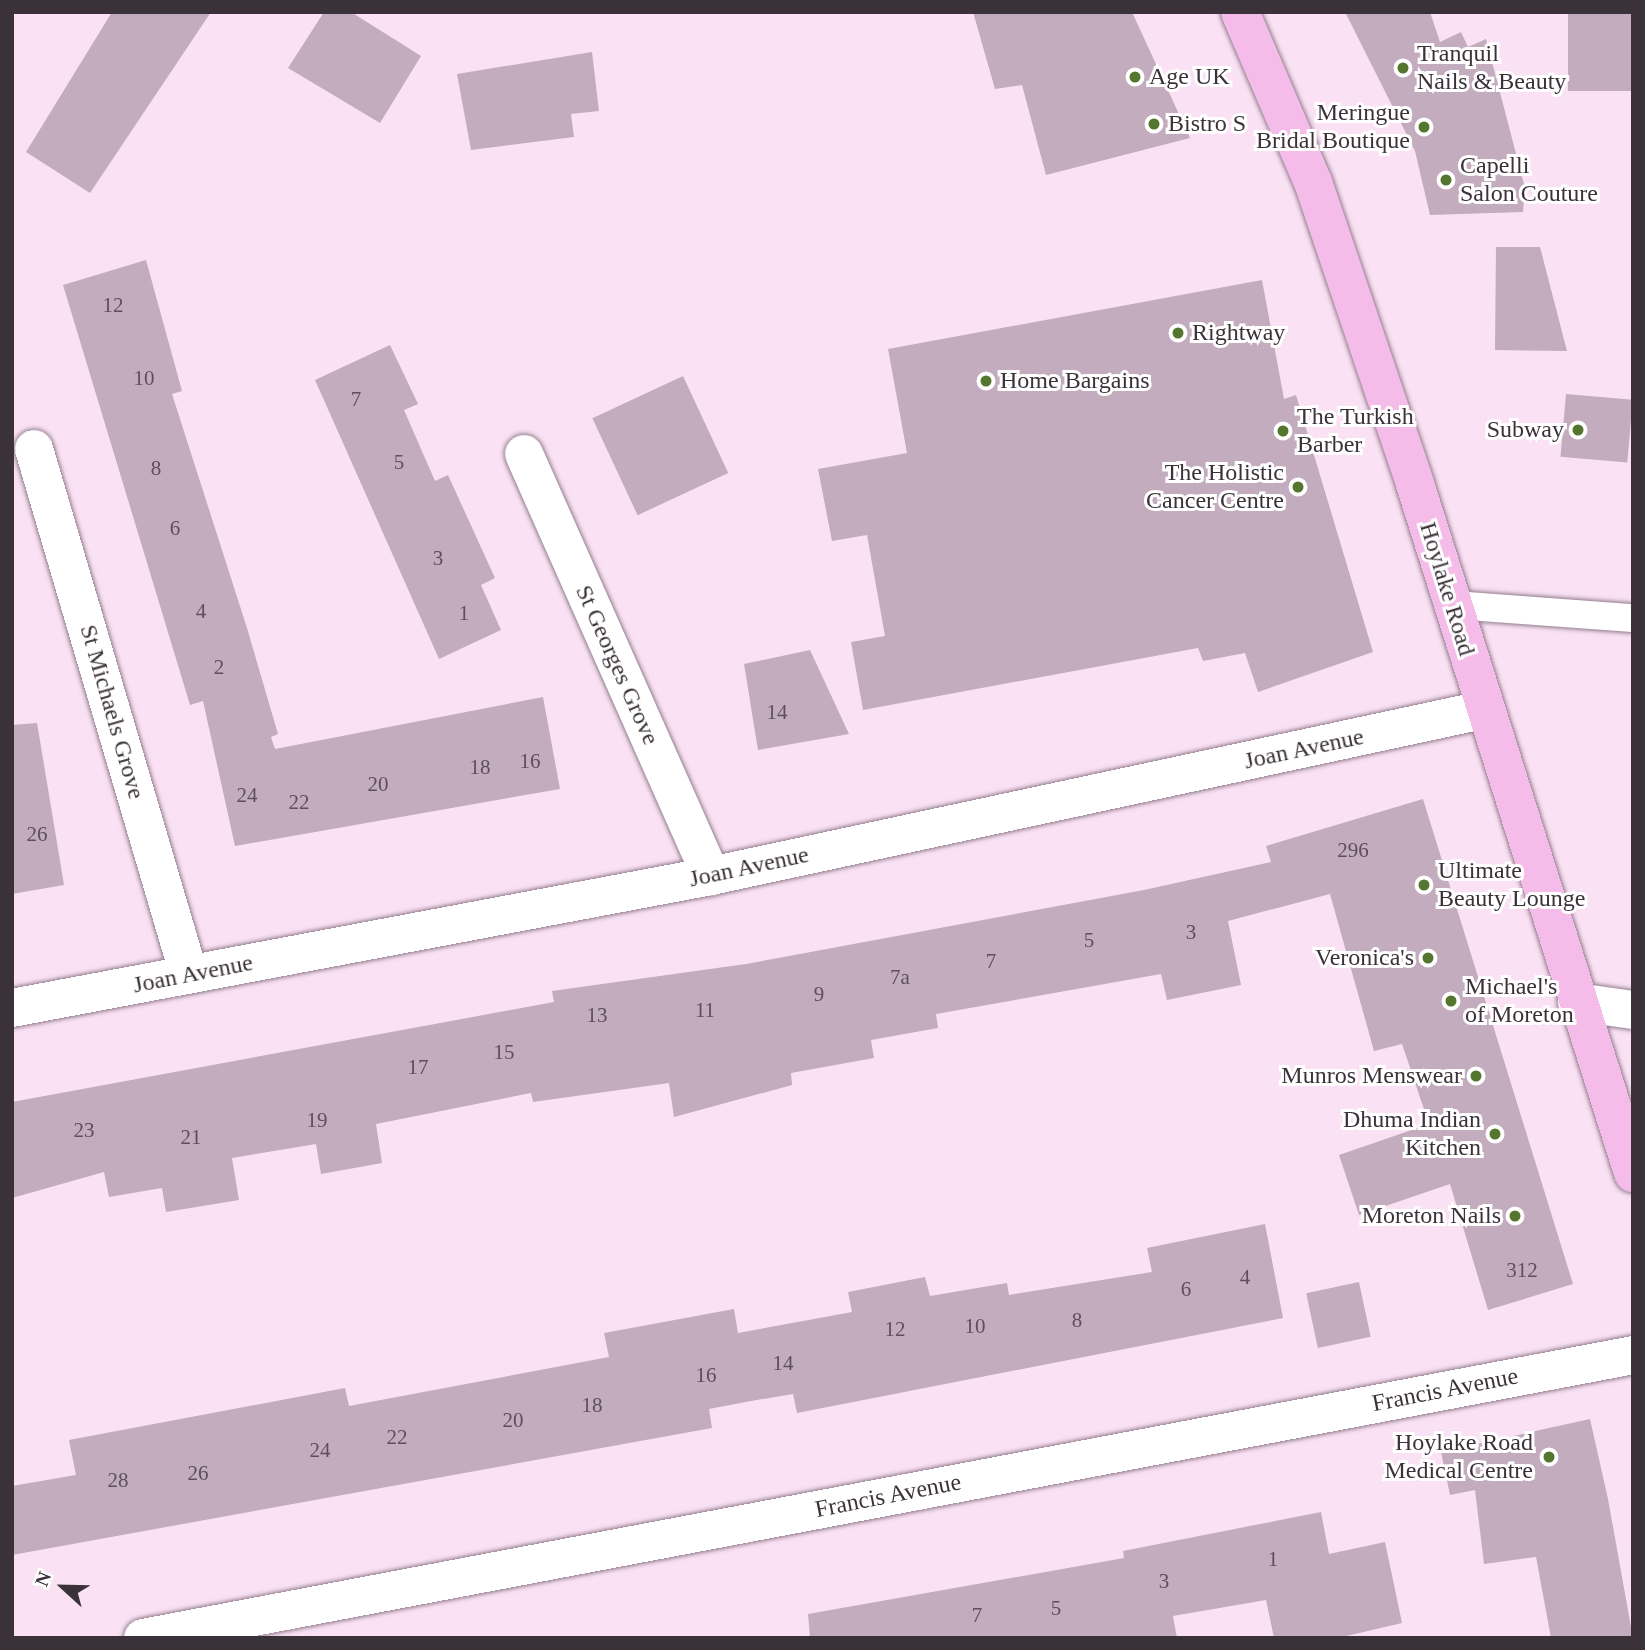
<!DOCTYPE html>
<style>
body{margin:0}
#map{position:relative;width:1645px;height:1650px;overflow:hidden;background:#fae2f4;font-family:"Times New Roman",serif}
div>[style]{position:absolute}
[style*='--x']{left:calc(var(--x)*1px);top:calc(var(--y)*1px);width:calc(var(--w)*1px);rotate:calc(var(--a)*1deg)}
.building>*{inset:0;background:#c2acbd;transform-origin:0 0}
.roads{filter:drop-shadow(0 0 2px #937e8e) drop-shadow(0 0 2px #937e8e)}
.lane>*{height:28px;margin:-14px;padding:0 14px;transform-origin:14px;border-radius:14px;background:#fff}
.street>*{height:38px;margin:-19px;padding:0 19px;transform-origin:19px;border-radius:19px;background:#fff}
.primary>*{height:38px;margin:-19px;padding:0 19px;transform-origin:19px;border-radius:19px;background:#f5bcea}
.dots>*{width:19px;height:19px;translate:-50% -50%;box-sizing:border-box;border:4px solid #fff;border-radius:50%}
span{translate:-50% -50%;white-space:nowrap;text-align:center;line-height:1.15;-webkit-text-stroke:6px #fff;paint-order:stroke}
.number-label{font-size:21px;color:#5d505a}
.number-label span{-webkit-text-stroke-width:0}
.poi-label{font-size:24px;color:#3b3239}
.left{translate:0 -50%;text-align:left}
.right{translate:-100% -50%;text-align:right}
.street-label{font-size:24px;color:#3b3239}
.frame{position:absolute;inset:0;border:14px solid #3b3239;pointer-events:none}
.north{position:absolute;left:28px;top:1552px;width:70px;height:70px;-webkit-text-stroke:5px #fff;paint-order:stroke;rotate:292deg;font-size:19px;font-weight:700;line-height:28px;text-align:center;color:#3b3239}
.north::after{content:'';display:block;margin:auto;width:24px;height:32px;background:#3b3239;clip-path:polygon(50% 0,100% 100%,50% 72%,0 100%)}
</style>
<div id="map">
<div class="building">
<div style="clip-path:polygon(112px 12px,211px 12px,90px 193px,26px 152px)"></div>
<div style="clip-path:polygon(324px 12px,351px 12px,421px 56px,380px 123px,288px 68px)"></div>
<div style="clip-path:polygon(973px 12px,1132px 12px,1190px 138px,1046px 175px,1022px 85px,995px 89px)"></div>
<div style="clip-path:polygon(1345px 12px,1430px 12px,1440px 42px,1461px 32px,1468px 47px,1486px 39px,1525px 188px,1523px 212px,1430px 215px,1415px 151px)"></div>
<div style="left:1568px;top:12px;width:65px;height:79px"></div>
<div style="clip-path:polygon(592px 52px,599px 111px,571px 114px,574px 137px,471px 150px,457px 74px)"></div>
<div style="clip-path:polygon(1496px 247px,1540px 247px,1567px 351px,1495px 350px)"></div>
<div style="clip-path:polygon(146px 260px,182px 391px,172px 394px,247px 628px,278px 734px,271px 737px,275px 749px,543px 697px,560px 789px,235px 846px,203px 701px,190px 705px,63px 285px)"></div>
<div style="clip-path:polygon(1262px 280px,1284px 399px,1296px 395px,1373px 652px,1258px 692px,1245px 653px,1203px 661px,1198px 648px,863px 710px,851px 642px,885px 636px,867px 535px,832px 541px,818px 469px,907px 453px,888px 349px)"></div>
<div style="clip-path:polygon(390px 345px,418px 404px,404px 410px,435px 481px,448px 475px,495px 578px,481px 585px,501px 630px,439px 659px,315px 380px)"></div>
<div style="left:683px;top:376px;width:107px;height:100px;rotate:65deg"></div>
<div style="left:1566px;top:394px;width:67px;height:63px;rotate:5deg"></div>
<div style="clip-path:polygon(810px 650px,849px 734px,758px 750px,744px 664px)"></div>
<div style="clip-path:polygon(37px 723px,64px 885px,12px 894px,12px 725px)"></div>
<div style="clip-path:polygon(1423px 799px,1573px 1284px,1488px 1310px,1450px 1184px,1359px 1215px,1339px 1155px,1429px 1124px,1402px 1044px,1374px 1051px,1330px 894px,1228px 921px,1241px 985px,1167px 1000px,1161px 974px,936px 1014px,938px 1028px,871px 1040px,874px 1058px,791px 1073px,792px 1085px,674px 1117px,669px 1083px,533px 1102px,531px 1093px,376px 1124px,382px 1163px,321px 1174px,316px 1144px,232px 1158px,239px 1200px,166px 1212px,162px 1188px,109px 1197px,104px 1172px,12px 1198px,12px 1102px,554px 1002px,552px 991px,746px 964px,1144px 890px,1271px 862px,1266px 846px)"></div>
<div style="clip-path:polygon(1265px 1224px,1283px 1318px,797px 1413px,793px 1394px,751px 1401px,709px 1409px,712px 1428px,12px 1555px,12px 1486px,76px 1475px,69px 1440px,345px 1388px,349px 1406px,609px 1357px,604px 1333px,734px 1309px,738px 1333px,852px 1312px,848px 1292px,925px 1277px,930px 1296px,1007px 1283px,1009px 1295px,1152px 1272px,1147px 1248px)"></div>
<div style="left:1359px;top:1282px;width:56px;height:54px;rotate:78deg"></div>
<div style="clip-path:polygon(1590px 1419px,1608px 1499px,1633px 1638px,1551px 1638px,1536px 1557px,1484px 1564px,1475px 1490px,1450px 1495px,1441px 1452px)"></div>
<div style="clip-path:polygon(1321px 1512px,1329px 1554px,1385px 1542px,1402px 1623px,1338px 1638px,1274px 1638px,1266px 1600px,1173px 1616px,1177px 1638px,810px 1638px,808px 1614px,1124px 1558px,1123px 1551px)"></div>
</div>
<div class="roads">
<div class="lane">
<div style="--x:1454;--y:605;--w:179;--a:4.2"></div>
</div>
<div class="street">
<div style="--x:34;--y:449;--w:548;--a:73.58"></div>
<div style="--x:524;--y:454;--w:462;--a:66.1"></div>
<div style="--x:1577;--y:1002;--w:57;--a:8.1"></div>
<div style="--x:12;--y:1008;--w:711;--a:-10.69"></div>
<div style="--x:711;--y:876;--w:790;--a:-12.14"></div>
<div style="--x:143;--y:1638;--w:1517;--a:-10.75"></div>
</div>
<div class="primary">
<div style="--x:1240;--y:12;--w:185;--a:66.8"></div>
<div style="--x:1313;--y:182;--w:319;--a:71.3"></div>
<div style="--x:1415;--y:484;--w:723;--a:72.44"></div>
</div>
</div>
<div class="dots">
<div style="left:1403px;top:68px;background:#54762e"></div>
<div style="left:1135px;top:77px;background:#54762e"></div>
<div style="left:1154px;top:124px;background:#54762e"></div>
<div style="left:1424px;top:127px;background:#54762e"></div>
<div style="left:1446px;top:180px;background:#54762e"></div>
<div style="left:1178px;top:333px;background:#54762e"></div>
<div style="left:986px;top:381px;background:#54762e"></div>
<div style="left:1578px;top:430px;background:#54762e"></div>
<div style="left:1283px;top:431px;background:#54762e"></div>
<div style="left:1298px;top:487px;background:#54762e"></div>
<div style="left:1424px;top:885px;background:#54762e"></div>
<div style="left:1428px;top:958px;background:#54762e"></div>
<div style="left:1451px;top:1001px;background:#54762e"></div>
<div style="left:1476px;top:1076px;background:#54762e"></div>
<div style="left:1495px;top:1134px;background:#54762e"></div>
<div style="left:1515px;top:1216px;background:#54762e"></div>
<div style="left:1549px;top:1457px;background:#54762e"></div>
</div>
<div class="number-label">
<span style="left:113px;top:305px">12</span>
<span style="left:144px;top:378px">10</span>
<span style="left:356px;top:399px">7</span>
<span style="left:399px;top:462px">5</span>
<span style="left:156px;top:468px">8</span>
<span style="left:175px;top:528px">6</span>
<span style="left:438px;top:558px">3</span>
<span style="left:201px;top:611px">4</span>
<span style="left:464px;top:613px">1</span>
<span style="left:219px;top:667px">2</span>
<span style="left:777px;top:712px">14</span>
<span style="left:530px;top:761px">16</span>
<span style="left:480px;top:767px">18</span>
<span style="left:378px;top:784px">20</span>
<span style="left:247px;top:795px">24</span>
<span style="left:299px;top:802px">22</span>
<span style="left:37px;top:834px">26</span>
<span style="left:1353px;top:850px">296</span>
<span style="left:1191px;top:932px">3</span>
<span style="left:1089px;top:940px">5</span>
<span style="left:991px;top:961px">7</span>
<span style="left:900px;top:977px">7a</span>
<span style="left:819px;top:994px">9</span>
<span style="left:705px;top:1010px">11</span>
<span style="left:597px;top:1015px">13</span>
<span style="left:504px;top:1052px">15</span>
<span style="left:418px;top:1067px">17</span>
<span style="left:317px;top:1120px">19</span>
<span style="left:84px;top:1130px">23</span>
<span style="left:191px;top:1137px">21</span>
<span style="left:1522px;top:1270px">312</span>
<span style="left:1245px;top:1277px">4</span>
<span style="left:1186px;top:1289px">6</span>
<span style="left:1077px;top:1320px">8</span>
<span style="left:975px;top:1326px">10</span>
<span style="left:895px;top:1329px">12</span>
<span style="left:783px;top:1363px">14</span>
<span style="left:706px;top:1375px">16</span>
<span style="left:592px;top:1405px">18</span>
<span style="left:513px;top:1420px">20</span>
<span style="left:397px;top:1437px">22</span>
<span style="left:320px;top:1450px">24</span>
<span style="left:198px;top:1473px">26</span>
<span style="left:118px;top:1480px">28</span>
<span style="left:1273px;top:1559px">1</span>
<span style="left:1164px;top:1581px">3</span>
<span style="left:1056px;top:1608px">5</span>
<span style="left:977px;top:1615px">7</span>
</div>
<div class="poi-label">
<span class="left" style="left:1417px;top:68px">Tranquil<br>Nails &amp; Beauty</span>
<span class="left" style="left:1149px;top:77px">Age UK</span>
<span class="right" style="left:1410px;top:127px">Meringue<br>Bridal Boutique</span>
<span class="left" style="left:1168px;top:124px">Bistro S</span>
<span class="left" style="left:1460px;top:180px">Capelli<br>Salon Couture</span>
<span class="left" style="left:1192px;top:333px">Rightway</span>
<span class="left" style="left:1000px;top:381px">Home Bargains</span>
<span class="left" style="left:1297px;top:431px">The Turkish<br>Barber</span>
<span class="right" style="left:1564px;top:430px">Subway</span>
<span class="right" style="left:1284px;top:487px">The Holistic<br>Cancer Centre</span>
<span class="left" style="left:1438px;top:885px">Ultimate<br>Beauty Lounge</span>
<span class="right" style="left:1414px;top:958px">Veronica's</span>
<span class="left" style="left:1465px;top:1001px">Michael's<br>of Moreton</span>
<span class="right" style="left:1462px;top:1076px">Munros Menswear</span>
<span class="right" style="left:1481px;top:1134px">Dhuma Indian<br>Kitchen</span>
<span class="right" style="left:1501px;top:1216px">Moreton Nails</span>
<span class="right" style="left:1533px;top:1457px">Hoylake Road<br>Medical Centre</span>
</div>
<div class="street-label">
<span style="left:1447px;top:589px;rotate:73deg">Hoylake Road</span>
<span style="left:617px;top:665px;rotate:66deg">St Georges Grove</span>
<span style="left:112px;top:712px;rotate:74deg">St Michaels Grove</span>
<span style="left:1304px;top:749px;rotate:-12deg">Joan Avenue</span>
<span style="left:749px;top:867px;rotate:-12deg">Joan Avenue</span>
<span style="left:193px;top:974px;rotate:-11deg">Joan Avenue</span>
<span style="left:1445px;top:1390px;rotate:-11deg">Francis Avenue</span>
<span style="left:888px;top:1496px;rotate:-11deg">Francis Avenue</span>
</div>
<div class="frame"></div>
<div class="north">N</div>
</div>
